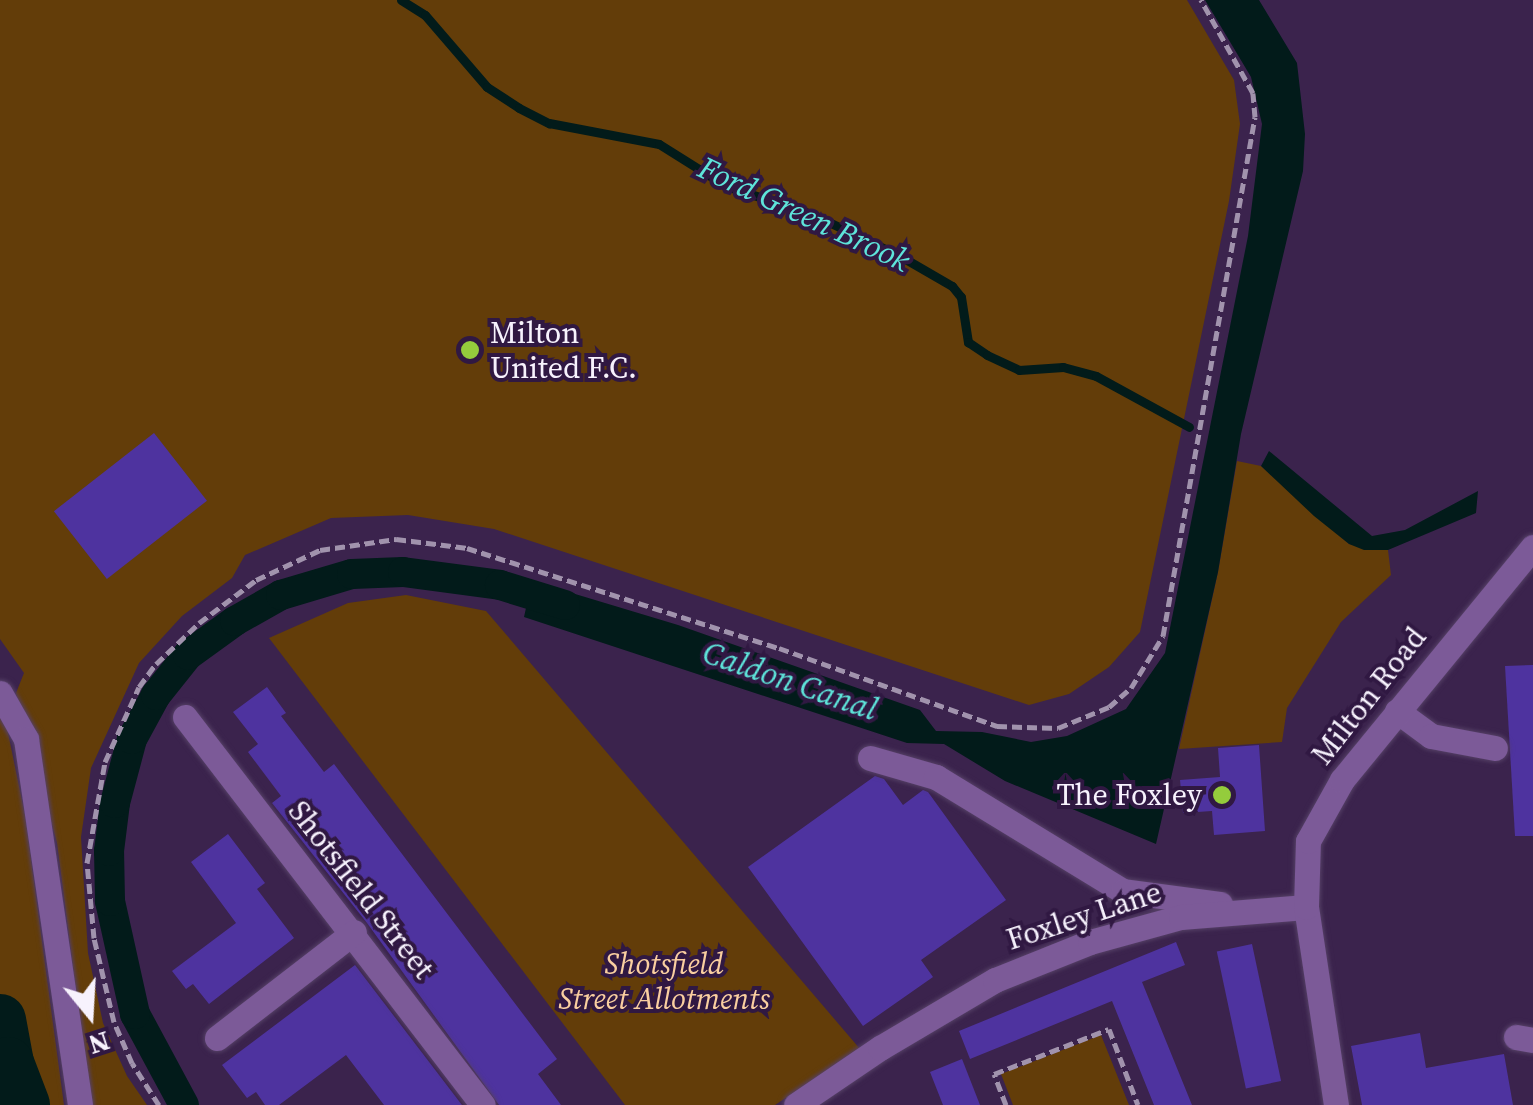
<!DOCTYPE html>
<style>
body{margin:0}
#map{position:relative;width:1533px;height:1105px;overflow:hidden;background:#3b234d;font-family:"Source Serif 4",serif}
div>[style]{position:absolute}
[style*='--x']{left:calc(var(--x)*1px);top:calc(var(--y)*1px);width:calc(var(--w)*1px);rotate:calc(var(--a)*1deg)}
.green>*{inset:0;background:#633d09}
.water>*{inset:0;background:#021b1a}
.stream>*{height:9px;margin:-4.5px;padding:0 4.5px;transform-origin:4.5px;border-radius:4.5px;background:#021b1a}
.canal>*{height:30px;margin:-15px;padding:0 15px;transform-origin:15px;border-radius:15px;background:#021b1a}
.river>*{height:52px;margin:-26px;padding:0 26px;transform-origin:26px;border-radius:26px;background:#021b1a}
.building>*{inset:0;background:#4e339f;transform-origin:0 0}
.path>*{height:5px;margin-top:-2.5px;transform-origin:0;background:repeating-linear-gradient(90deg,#a193ad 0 10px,transparent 0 15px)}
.roads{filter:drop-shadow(0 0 2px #554066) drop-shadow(0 0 2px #554066)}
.minor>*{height:25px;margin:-12.5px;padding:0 12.5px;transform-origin:12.5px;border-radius:12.5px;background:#7c5a98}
.dots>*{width:28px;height:28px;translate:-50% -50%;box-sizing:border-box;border:5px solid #301842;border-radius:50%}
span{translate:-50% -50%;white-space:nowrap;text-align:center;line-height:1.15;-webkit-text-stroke:8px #301842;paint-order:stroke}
.poi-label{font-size:30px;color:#f7f2fd}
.left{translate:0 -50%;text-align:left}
.right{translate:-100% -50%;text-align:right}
.street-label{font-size:30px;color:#f7f2fd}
.park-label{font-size:30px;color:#facfa0;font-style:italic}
.water-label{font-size:32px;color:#5ee4da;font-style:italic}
.north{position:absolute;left:40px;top:965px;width:100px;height:100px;-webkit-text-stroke:8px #301842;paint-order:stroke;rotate:162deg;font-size:28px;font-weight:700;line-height:40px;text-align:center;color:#f7f2fd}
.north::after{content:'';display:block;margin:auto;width:35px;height:45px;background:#f7f2fd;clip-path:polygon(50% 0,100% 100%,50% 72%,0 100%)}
</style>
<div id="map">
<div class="green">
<div style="clip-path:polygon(0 0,1187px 0,1234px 80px,1240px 124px,1229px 201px,1140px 632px,1109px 667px,1069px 694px,1029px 705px,494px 529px,408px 515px,331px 518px,245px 555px,232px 578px,182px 616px,139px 663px,91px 768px,81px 837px,88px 953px,103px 1023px,127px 1076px,147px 1105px,91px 1105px,57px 843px,16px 693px,24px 673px,0 639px)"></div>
<div style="clip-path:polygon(1237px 461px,1261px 466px,1349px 544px,1388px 550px,1391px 575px,1341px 622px,1287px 708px,1282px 742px,1179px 749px,1218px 572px)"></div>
<div style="clip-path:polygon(406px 595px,486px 611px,860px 1049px,775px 1105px,625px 1105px,269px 638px,348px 603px)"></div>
<div style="clip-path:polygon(0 716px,7px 728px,25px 815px,64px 1105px,0 1105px)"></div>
<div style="clip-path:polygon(1101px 1035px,1129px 1105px,1013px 1105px,1001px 1074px)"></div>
</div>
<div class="water">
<div style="clip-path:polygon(1205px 0,1259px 0,1297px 63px,1305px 134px,1303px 171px,1241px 434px,1218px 572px,1156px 844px,1005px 781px,944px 744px,907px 743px,524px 617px,532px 581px,678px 625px,920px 710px,936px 731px,982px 732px,1031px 742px,1067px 736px,1126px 709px,1165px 653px,1248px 236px,1262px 124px,1251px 77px)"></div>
<div style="clip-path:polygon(1269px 451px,1372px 536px,1405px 530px,1478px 491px,1476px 513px,1388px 550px,1364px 550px,1349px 544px,1314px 516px,1261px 466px)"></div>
</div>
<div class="stream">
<div style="--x:401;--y:0;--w:28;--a:32"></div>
<div style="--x:425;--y:15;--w:95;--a:49.3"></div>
<div style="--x:487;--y:87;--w:38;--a:33"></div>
<div style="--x:519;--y:108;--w:34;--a:27"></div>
<div style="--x:549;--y:123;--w:112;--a:10.8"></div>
<div style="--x:659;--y:144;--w:79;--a:32.1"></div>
<div style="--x:726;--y:186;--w:93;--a:18.2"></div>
<div style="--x:814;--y:215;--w:98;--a:25.5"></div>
<div style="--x:902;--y:257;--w:58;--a:30.1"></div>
<div style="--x:952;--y:286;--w:14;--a:51"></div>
<div style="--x:961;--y:297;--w:46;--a:81.2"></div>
<div style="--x:968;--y:342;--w:23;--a:34"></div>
<div style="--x:987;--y:355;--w:35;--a:25"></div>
<div style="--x:1019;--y:370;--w:44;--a:-3.9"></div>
<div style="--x:1063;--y:367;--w:34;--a:15"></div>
<div style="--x:1096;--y:376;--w:106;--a:28.7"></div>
</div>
<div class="canal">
<div style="--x:184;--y:1105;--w:103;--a:-118.3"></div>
<div style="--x:135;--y:1014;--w:116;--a:-102.5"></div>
<div style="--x:110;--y:901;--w:50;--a:-91.1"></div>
<div style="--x:109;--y:851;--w:48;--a:-82.9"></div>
<div style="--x:115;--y:803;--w:66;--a:-75.1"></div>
<div style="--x:132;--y:739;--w:50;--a:-61.4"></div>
<div style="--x:156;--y:695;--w:51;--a:-51.3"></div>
<div style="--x:188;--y:655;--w:58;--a:-35.9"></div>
<div style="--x:235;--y:621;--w:53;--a:-29.5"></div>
<div style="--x:281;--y:595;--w:74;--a:-16.5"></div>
<div style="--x:352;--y:574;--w:51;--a:-2.2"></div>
<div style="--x:403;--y:572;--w:98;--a:7.6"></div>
<div style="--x:500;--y:585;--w:68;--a:17.1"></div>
</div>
<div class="river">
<div style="--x:0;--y:1020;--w:44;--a:79.5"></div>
<div style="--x:8;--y:1063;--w:45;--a:69.1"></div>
</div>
<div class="building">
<div style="left:154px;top:433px;width:86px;height:127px;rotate:52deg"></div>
<div style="clip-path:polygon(1533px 665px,1533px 836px,1515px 836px,1505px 666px)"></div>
<div style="clip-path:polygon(267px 687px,286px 713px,281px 716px,324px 772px,334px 764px,557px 1059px,538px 1074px,561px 1105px,499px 1105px,367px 923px,272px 803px,281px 796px,248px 752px,258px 744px,233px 712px)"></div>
<div style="clip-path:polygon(1259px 745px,1265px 831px,1214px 835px,1212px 811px,1183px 813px,1180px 780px,1220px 777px,1218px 748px)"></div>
<div style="clip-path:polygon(875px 776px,884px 779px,903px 805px,923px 790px,928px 792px,1006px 900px,921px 960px,933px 977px,863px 1026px,748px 867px)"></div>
<div style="clip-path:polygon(228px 834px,265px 883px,257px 889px,294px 938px,209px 1004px,193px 984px,186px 989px,172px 971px,236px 923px,191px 862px)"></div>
<div style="clip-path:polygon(1176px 942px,1185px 965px,1142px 982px,1192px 1105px,1154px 1105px,1112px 1001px,970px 1059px,959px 1031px)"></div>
<div style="left:1252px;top:944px;width:140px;height:36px;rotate:78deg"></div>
<div style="clip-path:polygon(355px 965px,462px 1105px,384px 1105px,346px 1055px,279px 1105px,265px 1105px,256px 1092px,247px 1098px,222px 1065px)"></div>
<div style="clip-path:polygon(1420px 1033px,1426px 1068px,1504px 1054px,1513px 1105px,1362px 1105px,1351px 1046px)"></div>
<div style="clip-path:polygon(962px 1059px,980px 1105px,943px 1105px,930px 1072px)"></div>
</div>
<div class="path">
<div style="--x:159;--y:1105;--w:50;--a:-122.7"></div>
<div style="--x:132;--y:1063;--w:45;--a:-113.7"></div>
<div style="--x:114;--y:1022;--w:86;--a:-103.4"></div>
<div style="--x:94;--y:938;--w:75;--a:-95.3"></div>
<div style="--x:87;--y:863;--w:103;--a:-79.9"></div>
<div style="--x:105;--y:762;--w:82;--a:-65.6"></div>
<div style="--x:139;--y:687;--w:29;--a:-54"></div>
<div style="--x:156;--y:664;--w:59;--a:-43.6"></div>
<div style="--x:199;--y:623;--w:71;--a:-37"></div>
<div style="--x:256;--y:580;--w:71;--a:-25.1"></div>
<div style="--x:320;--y:550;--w:77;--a:-8.2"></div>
<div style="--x:396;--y:539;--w:72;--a:7.2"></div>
<div style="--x:467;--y:548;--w:328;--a:17.8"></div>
<div style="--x:779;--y:648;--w:232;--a:19.7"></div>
<div style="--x:997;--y:726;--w:61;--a:1.9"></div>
<div style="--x:1058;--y:728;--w:55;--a:-22.4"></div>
<div style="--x:1109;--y:707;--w:29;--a:-41"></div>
<div style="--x:1131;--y:688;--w:61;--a:-58.4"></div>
<div style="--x:1163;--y:636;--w:527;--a:-79.95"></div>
<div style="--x:1255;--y:117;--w:24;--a:-95"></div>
<div style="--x:1253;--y:93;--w:107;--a:-119.2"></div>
<div style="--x:1006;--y:1105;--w:33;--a:-111"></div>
<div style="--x:994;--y:1074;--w:123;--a:-21.4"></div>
<div style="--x:1109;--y:1029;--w:81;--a:69.1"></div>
</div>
<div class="roads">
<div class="minor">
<div style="--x:0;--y:693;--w:53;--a:60.5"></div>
<div style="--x:26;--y:739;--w:370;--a:81.6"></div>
<div style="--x:1397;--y:711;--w:42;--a:36.3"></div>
<div style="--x:1431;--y:736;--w:65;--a:10.6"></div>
<div style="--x:185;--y:717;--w:489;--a:52.5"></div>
<div style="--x:870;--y:758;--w:69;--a:16.1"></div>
<div style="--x:936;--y:777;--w:219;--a:31.4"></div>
<div style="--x:1123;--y:891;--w:98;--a:7.6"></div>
<div style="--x:1516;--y:1037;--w:17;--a:10"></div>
<div style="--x:217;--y:1038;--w:173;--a:-37.7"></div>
<div style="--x:796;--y:1105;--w:102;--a:-34.2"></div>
<div style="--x:880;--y:1048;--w:134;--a:-30.6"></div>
<div style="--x:995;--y:980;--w:102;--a:-21.8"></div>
<div style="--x:1090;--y:942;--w:94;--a:-15.4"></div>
<div style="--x:1181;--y:917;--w:125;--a:-4.6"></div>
<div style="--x:1336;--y:1105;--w:200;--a:-98.6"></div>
<div style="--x:1306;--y:907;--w:66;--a:-88.3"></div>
<div style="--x:1308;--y:841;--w:70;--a:-60.9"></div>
<div style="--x:1342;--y:780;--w:301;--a:-50.7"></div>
</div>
</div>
<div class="dots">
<div style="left:470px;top:350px;background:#94cc3c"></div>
<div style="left:1222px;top:795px;background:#94cc3c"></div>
</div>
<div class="poi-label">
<span class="left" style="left:490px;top:350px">Milton<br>United F.C.</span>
<span class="right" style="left:1202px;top:795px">The Foxley</span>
</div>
<div class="street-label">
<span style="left:1369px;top:696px;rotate:-52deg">Milton Road</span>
<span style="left:361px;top:890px;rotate:52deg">Shotsfield Street</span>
<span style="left:1084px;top:916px;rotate:-18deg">Foxley Lane</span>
</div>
<div class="park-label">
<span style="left:664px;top:981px">Shotsfield<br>Street Allotments</span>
</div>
<div class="water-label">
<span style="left:804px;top:214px;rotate:25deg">Ford Green Brook</span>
<span style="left:790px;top:681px;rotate:19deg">Caldon Canal</span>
</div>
<div class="north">N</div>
</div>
